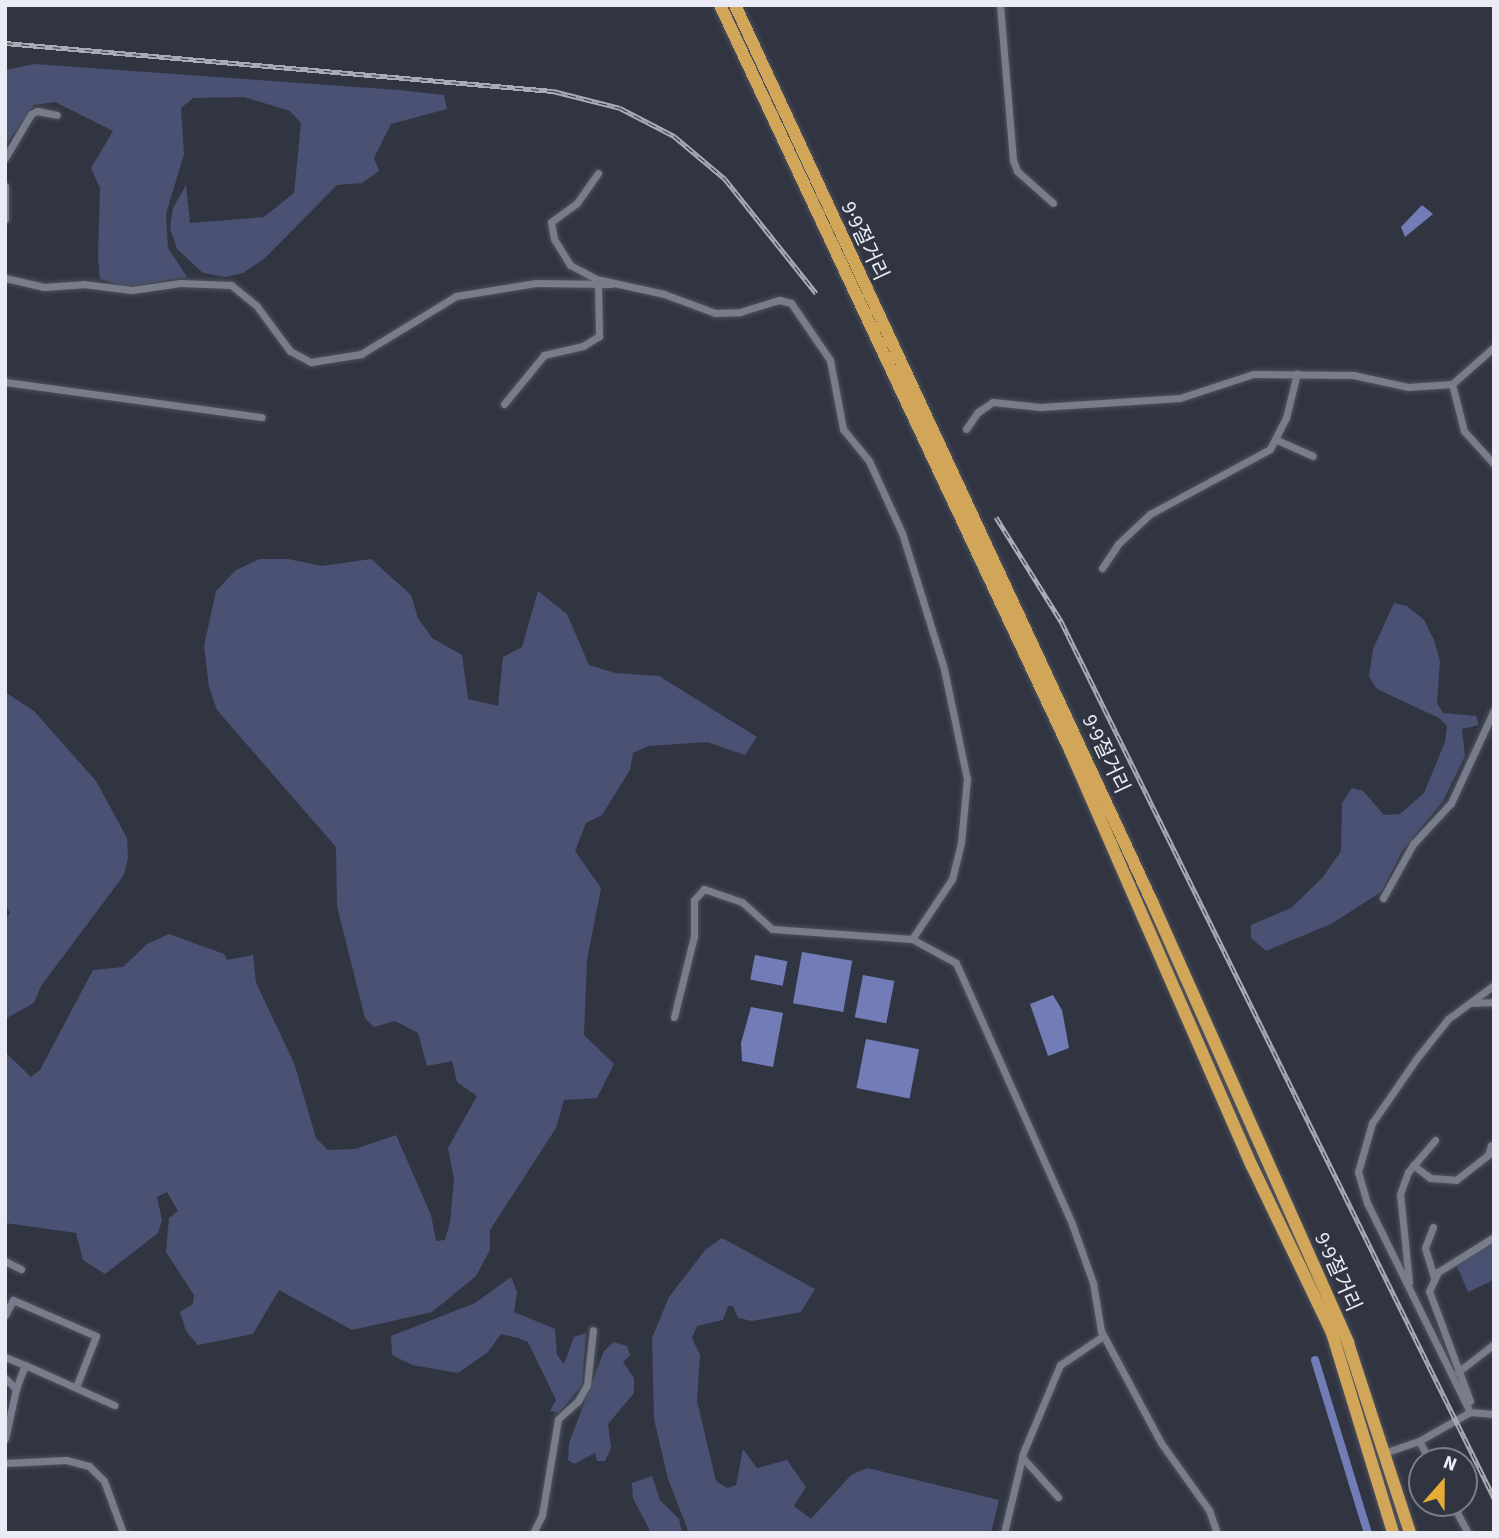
<!DOCTYPE html>
<meta charset="utf-8">
<style>
body{margin:0}
#map{position:relative;width:1499px;height:1538px;overflow:hidden;background:#313542;font-family:"Source Sans 3","Noto Sans KR",sans-serif}
div>[style]{position:absolute}
[style*='--x']{left:calc(var(--x)*1px);top:calc(var(--y)*1px);width:calc(var(--w)*1px);rotate:calc(var(--a)*1deg)}
.green>*{inset:0;background:#4a5173}
.water>*{inset:0;background:#727db7;transform-origin:0 0}
.stream>*{height:2.5px;margin:-1.25px;padding:0 1.25px;transform-origin:1.25px;border-radius:1.25px;background:#727db7}
.canal>*{height:8px;margin:-4px;padding:0 4px;transform-origin:4px;border-radius:4px;background:#727db7}
.roads{filter:drop-shadow(0 0 2px #4f525e) drop-shadow(0 0 2px #4f525e)}
.street>*{height:7px;margin:-3.5px;padding:0 3.5px;transform-origin:3.5px;border-radius:3.5px;background:#787c8b}
.highway>*{height:12px;margin:-6px;padding:0 6px;transform-origin:6px;border-radius:6px;background:#d2a658}
.rail>*{height:5px;margin-top:-2.5px;transform-origin:0;background:repeating-linear-gradient(90deg,#313542 0 8px,#a9acb6 0 16px);box-sizing:border-box;border-block:2px solid #a9acb6}
span{translate:-50% -50%;white-space:nowrap;text-align:center;line-height:1.15;-webkit-text-stroke:5px #313542;paint-order:stroke}
.street-label{font-size:21px;color:#e9ecf4}
.frame{position:absolute;inset:0;border:7px solid #e9ecf4;pointer-events:none}
.north{position:absolute;left:1408px;top:1447px;width:70px;height:70px;box-sizing:border-box;background:#313542;border:2px solid #7b7e89;border-radius:50%;rotate:21deg;font-size:19px;font-weight:700;line-height:28px;text-align:center;color:#e9ecf4}
.north::after{content:'';display:block;margin:auto;width:24px;height:32px;background:#e7ac36;clip-path:polygon(50% 0,100% 100%,50% 72%,0 100%)}
</style>
<div id="map">
<div class="green">
<div style="clip-path:polygon(35px 64px,399px 90px,444px 95px,447px 109px,391px 124px,374px 158px,379px 171px,362px 183px,337px 185px,265px 258px,243px 273px,225px 277px,203px 273px,177px 249px,170px 228px,173px 208px,186px 185px,190px 223px,264px 217px,294px 193px,301px 123px,290px 111px,244px 97px,193px 98px,181px 108px,184px 154px,166px 214px,168px 248px,187px 277px,126px 287px,100px 279px,98px 257px,100px 188px,91px 168px,113px 131px,55px 102px,34px 105px,5px 146px,5px 70px)"></div>
<div style="clip-path:polygon(260px 559px,288px 559px,322px 566px,371px 559px,411px 595px,418px 618px,432px 638px,462px 655px,468px 699px,498px 706px,503px 657px,522px 647px,538px 591px,567px 614px,589px 665px,615px 673px,659px 676px,757px 737px,745px 755px,707px 742px,648px 746px,633px 753px,630px 770px,602px 815px,586px 823px,575px 851px,601px 888px,587px 960px,584px 1035px,614px 1064px,597px 1098px,564px 1100px,556px 1128px,490px 1230px,490px 1250px,476px 1276px,432px 1312px,352px 1330px,279px 1290px,253px 1334px,198px 1345px,186px 1331px,180px 1312px,193px 1304px,194px 1295px,166px 1252px,169px 1218px,178px 1211px,167px 1192px,157px 1197px,162px 1220px,158px 1233px,105px 1274px,83px 1260px,76px 1233px,5px 1223px,5px 1052px,31px 1077px,40px 1070px,93px 970px,123px 967px,147px 944px,169px 934px,224px 954px,227px 960px,253px 955px,256px 983px,294px 1063px,316px 1138px,328px 1150px,355px 1149px,396px 1135px,431px 1215px,436px 1241px,445px 1240px,450px 1222px,454px 1179px,448px 1148px,477px 1096px,457px 1082px,452px 1061px,427px 1066px,418px 1033px,395px 1021px,374px 1027px,365px 1018px,337px 906px,336px 847px,217px 710px,209px 687px,204px 646px,216px 591px,236px 570px)"></div>
<div style="clip-path:polygon(1394px 603px,1407px 606px,1424px 620px,1434px 640px,1440px 661px,1437px 703px,1443px 713px,1476px 716px,1479px 725px,1462px 729px,1465px 756px,1443px 801px,1402px 851px,1381px 892px,1331px 924px,1266px 951px,1251px 938px,1251px 925px,1291px 908px,1323px 877px,1341px 851px,1342px 803px,1352px 788px,1363px 791px,1384px 815px,1400px 814px,1424px 793px,1445px 742px,1447px 726px,1439px 718px,1377px 689px,1369px 677px,1373px 649px)"></div>
<div style="clip-path:polygon(5px 692px,34px 711px,96px 781px,127px 838px,128px 857px,124px 875px,41px 986px,34px 1003px,5px 1019px,5px 920px,10px 913px,5px 905px)"></div>
<div style="clip-path:polygon(722px 1238px,815px 1289px,801px 1312px,752px 1321px,738px 1318px,733px 1306px,728px 1306px,723px 1320px,697px 1326px,692px 1338px,700px 1355px,697px 1401px,716px 1481px,727px 1488px,736px 1485px,743px 1449px,757px 1468px,787px 1460px,806px 1487px,794px 1506px,811px 1519px,851px 1475px,867px 1468px,999px 1500px,991px 1533px,689px 1533px,668px 1479px,654px 1419px,652px 1338px,669px 1297px,706px 1249px)"></div>
<div style="clip-path:polygon(1494px 1240px,1494px 1280px,1468px 1292px,1456px 1264px)"></div>
<div style="clip-path:polygon(511px 1277px,517px 1292px,514px 1312px,555px 1329px,557px 1355px,564px 1364px,574px 1337px,586px 1333px,582px 1385px,559px 1413px,550px 1411px,556px 1400px,528px 1342px,518px 1338px,501px 1334px,488px 1352px,458px 1373px,412px 1365px,392px 1355px,391px 1336px,475px 1303px)"></div>
<div style="clip-path:polygon(614px 1342px,627px 1346px,630px 1355px,623px 1362px,634px 1378px,634px 1393px,608px 1424px,611px 1448px,605px 1461px,597px 1461px,595px 1453px,574px 1464px,568px 1460px,569px 1443px,604px 1351px)"></div>
<div style="clip-path:polygon(652px 1476px,660px 1500px,679px 1519px,682px 1533px,651px 1533px,633px 1498px,632px 1483px)"></div>
</div>
<div class="water">
<div style="clip-path:polygon(1422px 205px,1433px 214px,1405px 237px,1401px 227px)"></div>
<div style="left:802px;top:952px;width:51px;height:52px;rotate:10deg"></div>
<div style="left:755px;top:955px;width:33px;height:25px;rotate:11deg"></div>
<div style="left:863px;top:975px;width:32px;height:43px;rotate:11deg"></div>
<div style="clip-path:polygon(1053px 995px,1062px 1010px,1069px 1048px,1048px 1056px,1030px 1004px)"></div>
<div style="clip-path:polygon(751px 1007px,783px 1013px,773px 1067px,742px 1061px,741px 1043px)"></div>
<div style="left:866px;top:1039px;width:54px;height:50px;rotate:11deg"></div>
</div>
<div class="stream">
<div style="--x:1492;--y:457;--w:3;--a:-45"></div>
</div>
<div class="canal">
<div style="--x:1315;--y:1360;--w:181;--a:73"></div>
</div>
<div class="roads">
<div class="street">
<div style="--x:1000;--y:5;--w:156;--a:85.2"></div>
<div style="--x:1013;--y:160;--w:12;--a:70"></div>
<div style="--x:1017;--y:171;--w:48;--a:41.6"></div>
<div style="--x:5;--y:158;--w:51;--a:-59.4"></div>
<div style="--x:31;--y:114;--w:7;--a:-27"></div>
<div style="--x:37;--y:111;--w:20;--a:11"></div>
<div style="--x:598;--y:173;--w:37;--a:125"></div>
<div style="--x:577;--y:203;--w:32;--a:144"></div>
<div style="--x:551;--y:222;--w:17;--a:80"></div>
<div style="--x:554;--y:239;--w:31;--a:58"></div>
<div style="--x:570;--y:265;--w:30;--a:28"></div>
<div style="--x:596;--y:279;--w:70;--a:12.4"></div>
<div style="--x:664;--y:294;--w:54;--a:20.4"></div>
<div style="--x:715;--y:313;--w:25;--a:-2"></div>
<div style="--x:740;--y:312;--w:41;--a:-17.1"></div>
<div style="--x:779;--y:300;--w:12;--a:14"></div>
<div style="--x:791;--y:303;--w:69;--a:55.6"></div>
<div style="--x:830;--y:360;--w:70;--a:79.3"></div>
<div style="--x:843;--y:429;--w:41;--a:50.9"></div>
<div style="--x:869;--y:461;--w:79;--a:65.4"></div>
<div style="--x:902;--y:533;--w:142;--a:72.8"></div>
<div style="--x:944;--y:669;--w:112;--a:78.2"></div>
<div style="--x:967;--y:779;--w:64;--a:95.4"></div>
<div style="--x:961;--y:843;--w:37;--a:104"></div>
<div style="--x:952;--y:879;--w:72;--a:123.7"></div>
<div style="--x:5;--y:186;--w:33;--a:90"></div>
<div style="--x:5;--y:278;--w:40;--a:13"></div>
<div style="--x:44;--y:287;--w:39;--a:-4"></div>
<div style="--x:83;--y:284;--w:49;--a:7"></div>
<div style="--x:132;--y:290;--w:49;--a:-8.3"></div>
<div style="--x:180;--y:283;--w:51;--a:2.2"></div>
<div style="--x:231;--y:285;--w:32;--a:39"></div>
<div style="--x:256;--y:305;--w:57;--a:53.5"></div>
<div style="--x:290;--y:351;--w:24;--a:28"></div>
<div style="--x:311;--y:362;--w:51;--a:-9.1"></div>
<div style="--x:361;--y:354;--w:111;--a:-31.4"></div>
<div style="--x:456;--y:296;--w:81;--a:-9.2"></div>
<div style="--x:536;--y:283;--w:75;--a:0.8"></div>
<div style="--x:5;--y:382;--w:259;--a:7.8"></div>
<div style="--x:1452;--y:384;--w:49;--a:75.7"></div>
<div style="--x:1464;--y:431;--w:45;--a:47.7"></div>
<div style="--x:504;--y:404;--w:63;--a:-50.8"></div>
<div style="--x:544;--y:355;--w:40;--a:-13"></div>
<div style="--x:583;--y:346;--w:19;--a:-32"></div>
<div style="--x:599;--y:336;--w:50;--a:-91.1"></div>
<div style="--x:966;--y:429;--w:21;--a:-55"></div>
<div style="--x:978;--y:412;--w:18;--a:-34"></div>
<div style="--x:993;--y:402;--w:47;--a:6.1"></div>
<div style="--x:1040;--y:407;--w:140;--a:-3.7"></div>
<div style="--x:1180;--y:398;--w:77;--a:-18.2"></div>
<div style="--x:1253;--y:374;--w:100;--a:0.6"></div>
<div style="--x:1353;--y:375;--w:56;--a:12.3"></div>
<div style="--x:1408;--y:387;--w:44;--a:-3.9"></div>
<div style="--x:1452;--y:384;--w:56;--a:-41.4"></div>
<div style="--x:1277;--y:440;--w:39;--a:24"></div>
<div style="--x:1102;--y:568;--w:29;--a:-56"></div>
<div style="--x:1118;--y:544;--w:44;--a:-43.2"></div>
<div style="--x:1150;--y:514;--w:136;--a:-28.4"></div>
<div style="--x:1270;--y:449;--w:35;--a:-63"></div>
<div style="--x:1286;--y:418;--w:46;--a:-76.3"></div>
<div style="--x:1383;--y:898;--w:62;--a:-60.9"></div>
<div style="--x:1413;--y:844;--w:56;--a:-47.2"></div>
<div style="--x:1451;--y:803;--w:102;--a:-65.2"></div>
<div style="--x:1470;--y:1003;--w:24;--a:-2"></div>
<div style="--x:674;--y:1017;--w:83;--a:-76.1"></div>
<div style="--x:694;--y:936;--w:36;--a:-90"></div>
<div style="--x:694;--y:900;--w:15;--a:-48"></div>
<div style="--x:704;--y:889;--w:40;--a:18.9"></div>
<div style="--x:742;--y:902;--w:40;--a:42"></div>
<div style="--x:772;--y:929;--w:140;--a:4.1"></div>
<div style="--x:912;--y:939;--w:50;--a:28.6"></div>
<div style="--x:956;--y:963;--w:286;--a:66"></div>
<div style="--x:1072;--y:1224;--w:63;--a:70.4"></div>
<div style="--x:1093;--y:1283;--w:49;--a:80.5"></div>
<div style="--x:1101;--y:1331;--w:127;--a:61.8"></div>
<div style="--x:1161;--y:1443;--w:82;--a:54.4"></div>
<div style="--x:1209;--y:1510;--w:24;--a:71"></div>
<div style="--x:1413;--y:1165;--w:21;--a:37"></div>
<div style="--x:1430;--y:1178;--w:26;--a:4"></div>
<div style="--x:1456;--y:1180;--w:41;--a:-38"></div>
<div style="--x:1488;--y:1155;--w:10;--a:-73"></div>
<div style="--x:1433;--y:1227;--w:22;--a:111"></div>
<div style="--x:1425;--y:1248;--w:30;--a:73"></div>
<div style="--x:5;--y:1261;--w:18;--a:27"></div>
<div style="--x:1409;--y:1282;--w:88;--a:-95.8"></div>
<div style="--x:1400;--y:1194;--w:23;--a:-70"></div>
<div style="--x:1408;--y:1172;--w:42;--a:-49.8"></div>
<div style="--x:5;--y:1315;--w:17;--a:-62"></div>
<div style="--x:13;--y:1300;--w:90;--a:23.4"></div>
<div style="--x:96;--y:1336;--w:55;--a:111.4"></div>
<div style="--x:5;--y:1357;--w:22;--a:22"></div>
<div style="--x:25;--y:1365;--w:26;--a:111"></div>
<div style="--x:25;--y:1365;--w:98;--a:24.2"></div>
<div style="--x:1458;--y:1372;--w:46;--a:-37.9"></div>
<div style="--x:5;--y:1378;--w:16;--a:45"></div>
<div style="--x:16;--y:1389;--w:51;--a:102.4"></div>
<div style="--x:1470;--y:1401;--w:117;--a:-110.4"></div>
<div style="--x:1429;--y:1291;--w:21;--a:-65"></div>
<div style="--x:1438;--y:1272;--w:66;--a:-32"></div>
<div style="--x:1470;--y:1412;--w:233;--a:-116.2"></div>
<div style="--x:1367;--y:1203;--w:32;--a:-106"></div>
<div style="--x:1358;--y:1172;--w:51;--a:-74.1"></div>
<div style="--x:1372;--y:1123;--w:79;--a:-55.3"></div>
<div style="--x:1417;--y:1058;--w:50;--a:-51.5"></div>
<div style="--x:1448;--y:1019;--w:57;--a:-36.5"></div>
<div style="--x:1419;--y:1441;--w:23;--a:61"></div>
<div style="--x:1384;--y:1453;--w:37;--a:-19"></div>
<div style="--x:1419;--y:1441;--w:59;--a:-29.6"></div>
<div style="--x:1470;--y:1412;--w:24;--a:5"></div>
<div style="--x:1022;--y:1457;--w:54;--a:48"></div>
<div style="--x:5;--y:1463;--w:61;--a:-2.8"></div>
<div style="--x:66;--y:1460;--w:24;--a:15"></div>
<div style="--x:89;--y:1466;--w:21;--a:45"></div>
<div style="--x:104;--y:1481;--w:55;--a:69.9"></div>
<div style="--x:1452;--y:1503;--w:34;--a:62"></div>
<div style="--x:533;--y:1533;--w:20;--a:-63"></div>
<div style="--x:542;--y:1515;--w:97;--a:-80.5"></div>
<div style="--x:558;--y:1419;--w:27;--a:-42"></div>
<div style="--x:578;--y:1401;--w:18;--a:-61"></div>
<div style="--x:587;--y:1385;--w:55;--a:-83.8"></div>
<div style="--x:1004;--y:1533;--w:82;--a:-76.6"></div>
<div style="--x:1023;--y:1453;--w:95;--a:-67.2"></div>
<div style="--x:1060;--y:1365;--w:52;--a:-34"></div>
</div>
<div class="highway">
<div style="--x:720;--y:5;--w:823;--a:64.84"></div>
<div style="--x:1070;--y:750;--w:454;--a:66.4"></div>
<div style="--x:1252;--y:1166;--w:185;--a:64.4"></div>
<div style="--x:1332;--y:1333;--w:209;--a:73"></div>
<div style="--x:735;--y:5;--w:991;--a:65.06"></div>
<div style="--x:1153;--y:904;--w:480;--a:66"></div>
<div style="--x:1348;--y:1343;--w:200;--a:71.9"></div>
</div>
</div>
<div class="rail">
<div style="--x:5;--y:43;--w:550;--a:5.01"></div>
<div style="--x:553;--y:91;--w:69;--a:14.2"></div>
<div style="--x:620;--y:108;--w:61;--a:27.4"></div>
<div style="--x:674;--y:136;--w:67;--a:40.1"></div>
<div style="--x:725;--y:179;--w:146;--a:51.4"></div>
<div style="--x:996;--y:517;--w:123;--a:58"></div>
<div style="--x:1061;--y:621;--w:978;--a:63.72"></div>
</div>
<div class="street-label">
<span style="left:865px;top:241px;rotate:65deg">9·9절거리</span>
<span style="left:1106px;top:754px;rotate:65deg">9·9절거리</span>
<span style="left:1338px;top:1272px;rotate:66deg">9·9절거리</span>
</div>
<div class="frame"></div>
<div class="north">N</div>
</div>
